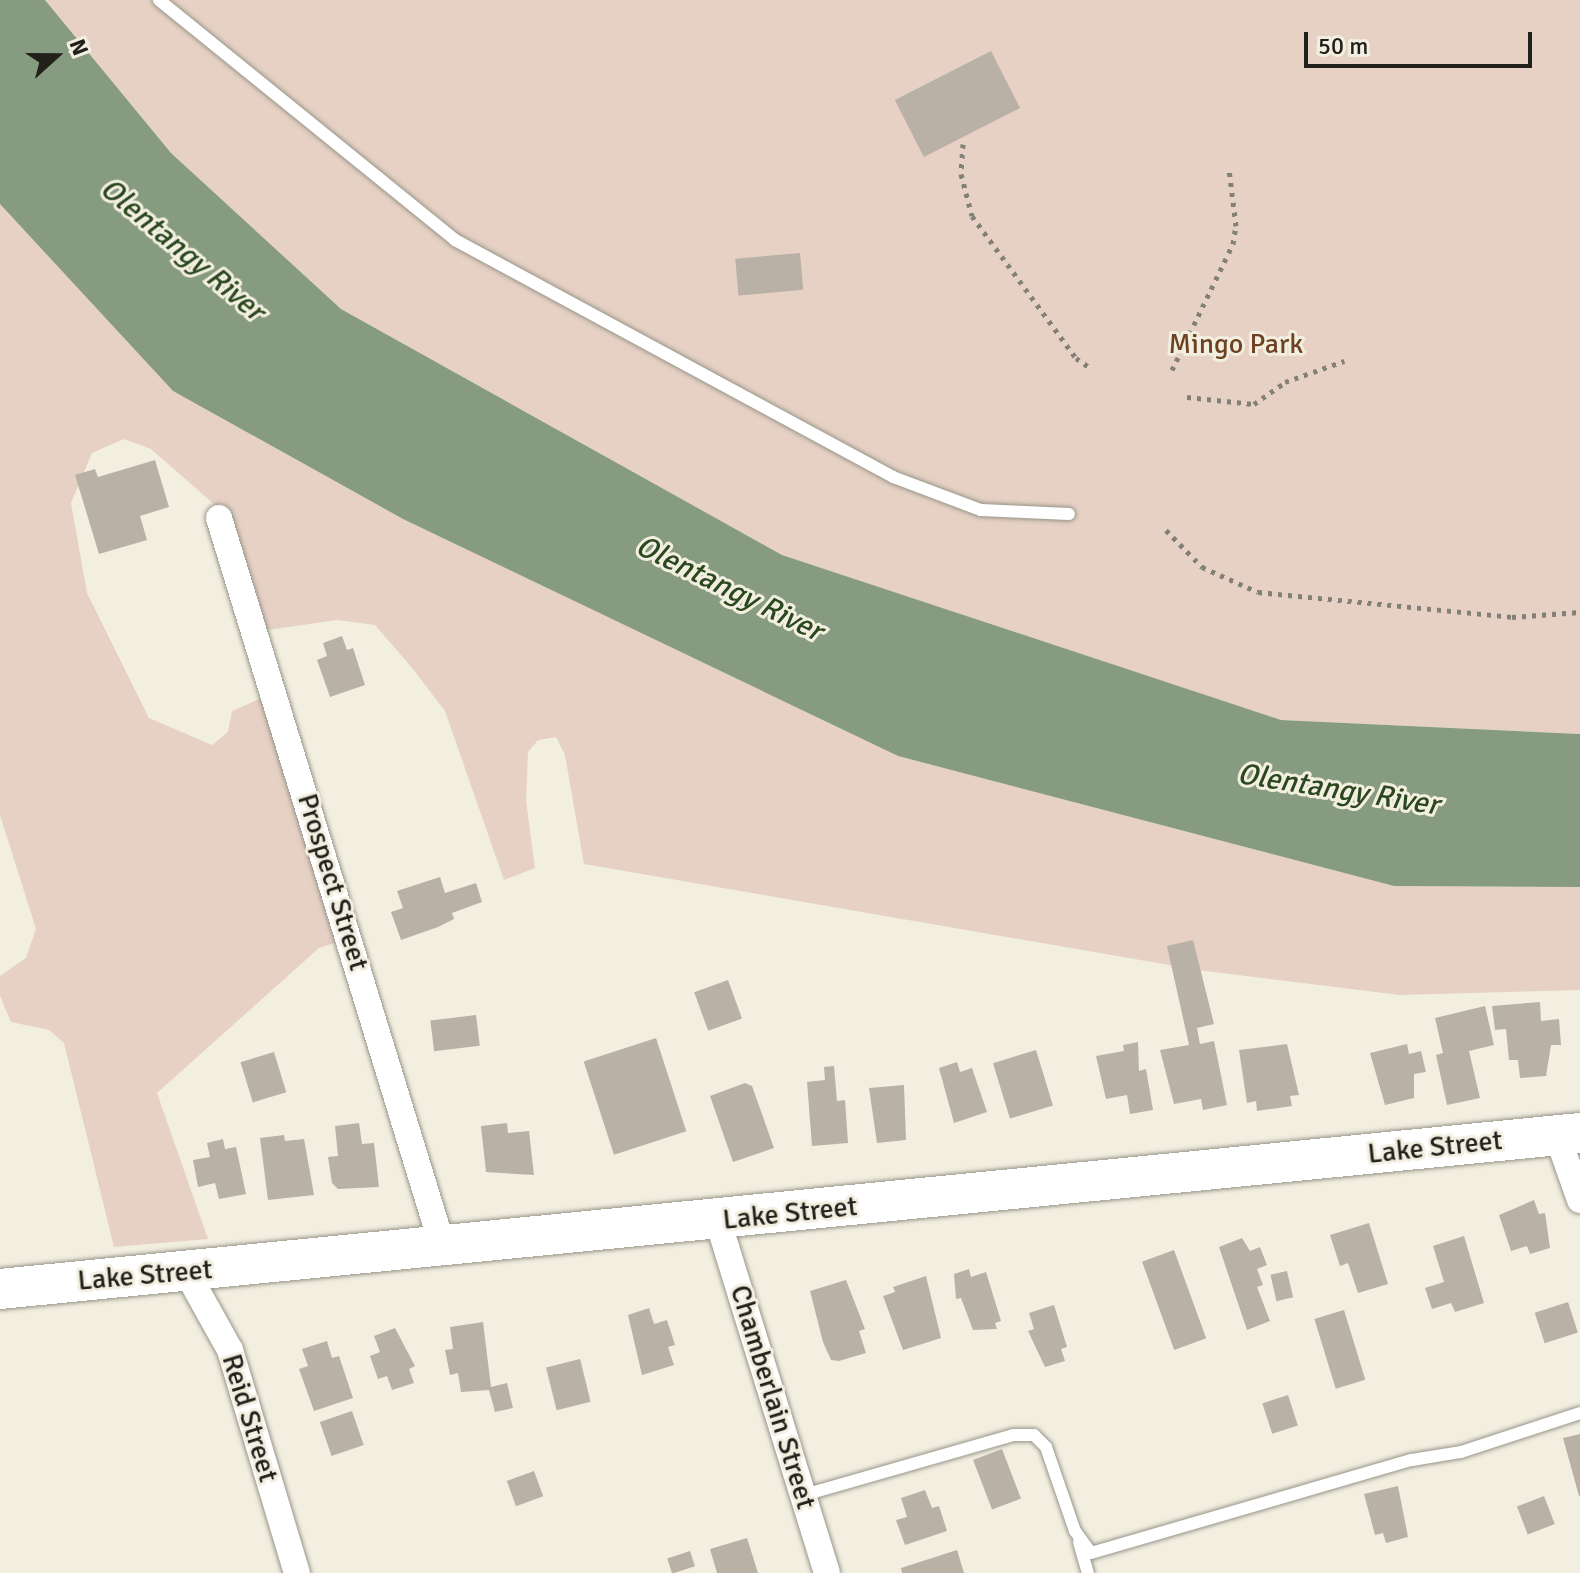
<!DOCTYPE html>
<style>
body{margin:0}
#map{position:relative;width:1580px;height:1573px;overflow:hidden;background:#f2efe1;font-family:Signika,sans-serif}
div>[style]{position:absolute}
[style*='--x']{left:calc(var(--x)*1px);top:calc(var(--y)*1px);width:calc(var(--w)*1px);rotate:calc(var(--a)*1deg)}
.green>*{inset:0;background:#e6d1c4}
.water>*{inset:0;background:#879b80}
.building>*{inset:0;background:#b9b1a5;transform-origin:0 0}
.path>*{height:5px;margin-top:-2.5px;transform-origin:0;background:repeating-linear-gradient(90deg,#828077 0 4px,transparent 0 10px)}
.roads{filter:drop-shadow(0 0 2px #989589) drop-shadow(0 0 2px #989589)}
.lane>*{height:12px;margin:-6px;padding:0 6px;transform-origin:6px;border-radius:6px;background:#fff}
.street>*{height:26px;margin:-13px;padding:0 13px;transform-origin:13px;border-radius:13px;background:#fff}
.primary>*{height:40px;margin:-20px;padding:0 20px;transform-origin:20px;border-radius:20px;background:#fff}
span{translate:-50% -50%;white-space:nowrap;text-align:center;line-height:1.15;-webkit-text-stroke:6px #f2efe1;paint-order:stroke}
.park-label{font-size:28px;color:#6d4122}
.street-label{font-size:28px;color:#21201b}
.water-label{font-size:30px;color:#2a471d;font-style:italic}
.north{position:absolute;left:16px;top:16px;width:80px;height:80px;-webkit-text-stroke:6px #f2efe1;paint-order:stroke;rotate:69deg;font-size:22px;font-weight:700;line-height:32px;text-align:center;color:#21201b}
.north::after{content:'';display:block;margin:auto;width:28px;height:36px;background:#21201b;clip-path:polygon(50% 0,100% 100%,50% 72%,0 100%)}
.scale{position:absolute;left:1304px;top:32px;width:228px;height:36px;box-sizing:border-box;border:4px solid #21201b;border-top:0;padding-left:10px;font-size:24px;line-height:28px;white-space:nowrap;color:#21201b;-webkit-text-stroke:6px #f2efe1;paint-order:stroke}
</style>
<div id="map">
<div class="green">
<div style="clip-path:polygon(45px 0,1580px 0,1580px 734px,1281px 720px,782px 555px,341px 309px,171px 153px)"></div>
<div style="clip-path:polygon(0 204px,173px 391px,403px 519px,898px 756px,1394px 886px,1580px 887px,1580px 990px,1400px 995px,1198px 970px,584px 864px,565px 755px,556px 737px,538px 740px,528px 752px,526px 800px,535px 868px,504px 880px,445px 711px,413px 669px,375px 625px,337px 620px,261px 631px,222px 511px,151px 449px,124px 439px,92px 453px,71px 503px,87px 593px,149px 718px,212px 745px,228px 732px,232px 711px,266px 696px,343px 940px,319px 948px,157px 1093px,208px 1239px,114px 1247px,64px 1043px,49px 1030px,11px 1022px,0 996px,0 976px,26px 958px,36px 929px,0 815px)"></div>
</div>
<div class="water">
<div style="clip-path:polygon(0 0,45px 0,171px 153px,341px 309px,782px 555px,1281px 720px,1580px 734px,1580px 887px,1394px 886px,898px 756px,403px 519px,173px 391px,0 204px)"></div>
</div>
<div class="building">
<div style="left:991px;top:51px;width:64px;height:108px;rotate:63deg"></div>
<div style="left:800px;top:253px;width:37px;height:65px;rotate:85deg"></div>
<div style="clip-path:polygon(155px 460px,169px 507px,140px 516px,147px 540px,99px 554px,75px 475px,95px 469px,98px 477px)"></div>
<div style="clip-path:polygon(342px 636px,347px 650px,353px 648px,365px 685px,330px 697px,317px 660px,327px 656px,323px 643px)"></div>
<div style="clip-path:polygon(440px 877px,445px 893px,476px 883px,482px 902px,452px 913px,454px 919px,438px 927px,401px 940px,391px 912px,403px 908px,397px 891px)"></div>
<div style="clip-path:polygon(1193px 940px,1214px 1024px,1197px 1028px,1200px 1044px,1214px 1041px,1227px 1105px,1203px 1110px,1201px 1099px,1174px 1104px,1160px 1050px,1189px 1045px,1167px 946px)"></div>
<div style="left:728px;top:980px;width:41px;height:36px;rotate:70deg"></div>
<div style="clip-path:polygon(1540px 1002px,1541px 1021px,1559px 1019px,1561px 1045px,1551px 1045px,1546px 1076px,1520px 1078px,1518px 1060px,1509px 1060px,1506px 1029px,1495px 1030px,1492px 1006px)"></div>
<div style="clip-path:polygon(1485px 1006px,1494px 1045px,1469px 1051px,1480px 1098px,1447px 1105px,1436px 1055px,1443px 1053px,1435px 1018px)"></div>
<div style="left:476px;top:1015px;width:31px;height:46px;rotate:83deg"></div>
<div style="left:656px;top:1038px;width:98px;height:76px;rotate:72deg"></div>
<div style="clip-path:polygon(1138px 1042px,1139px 1071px,1146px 1069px,1153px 1110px,1130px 1114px,1127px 1095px,1106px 1099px,1096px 1056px,1124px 1051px,1123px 1045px)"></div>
<div style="clip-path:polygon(1287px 1044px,1299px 1095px,1290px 1096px,1292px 1106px,1257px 1111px,1256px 1101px,1247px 1103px,1239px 1050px)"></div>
<div style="clip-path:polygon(1407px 1044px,1409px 1054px,1421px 1051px,1426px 1072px,1414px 1074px,1414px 1098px,1385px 1105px,1370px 1053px)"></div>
<div style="left:1036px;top:1050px;width:58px;height:45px;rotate:73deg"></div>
<div style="left:274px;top:1052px;width:42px;height:35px;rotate:73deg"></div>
<div style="clip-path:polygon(957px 1062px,960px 1072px,972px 1068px,987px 1112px,954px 1123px,939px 1068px)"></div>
<div style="clip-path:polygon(834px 1066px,837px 1101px,845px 1100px,848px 1143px,812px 1146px,807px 1082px,825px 1080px,824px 1067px)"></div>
<div style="clip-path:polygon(745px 1083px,752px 1086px,774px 1148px,733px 1162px,710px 1096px)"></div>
<div style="clip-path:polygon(904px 1085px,906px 1140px,877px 1143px,869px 1088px)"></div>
<div style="clip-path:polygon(359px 1123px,362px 1144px,374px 1143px,379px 1187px,338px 1189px,332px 1183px,328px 1157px,338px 1156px,335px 1126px)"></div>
<div style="clip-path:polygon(507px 1123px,508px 1133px,529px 1131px,534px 1175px,486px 1172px,481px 1126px)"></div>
<div style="clip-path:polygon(284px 1135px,285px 1141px,304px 1139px,314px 1195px,268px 1200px,260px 1138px)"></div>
<div style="clip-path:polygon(223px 1139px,225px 1149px,236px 1147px,246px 1194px,219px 1199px,215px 1183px,198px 1187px,193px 1160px,210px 1157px,207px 1143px)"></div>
<div style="clip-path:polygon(1534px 1200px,1539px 1214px,1545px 1213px,1550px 1248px,1530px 1254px,1527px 1246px,1511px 1251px,1499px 1215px)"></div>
<div style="clip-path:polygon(1369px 1223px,1388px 1284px,1358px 1293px,1348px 1263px,1340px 1266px,1330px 1235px)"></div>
<div style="clip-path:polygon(1464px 1236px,1484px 1303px,1455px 1312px,1451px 1303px,1432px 1309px,1425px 1288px,1444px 1282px,1433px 1246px)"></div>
<div style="clip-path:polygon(1242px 1238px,1250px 1251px,1260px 1247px,1267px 1265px,1257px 1269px,1263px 1285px,1257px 1287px,1270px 1321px,1247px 1330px,1219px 1247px)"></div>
<div style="left:1174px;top:1250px;width:94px;height:34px;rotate:70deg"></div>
<div style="clip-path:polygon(969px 1269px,971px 1277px,986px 1272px,1001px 1321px,995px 1323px,997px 1329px,973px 1330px,961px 1298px,956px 1299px,954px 1274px)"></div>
<div style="left:1287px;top:1271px;width:27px;height:17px;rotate:77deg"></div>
<div style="clip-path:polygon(926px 1276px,941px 1338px,903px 1350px,883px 1296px,895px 1292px,893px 1287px)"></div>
<div style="clip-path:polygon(846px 1280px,865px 1329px,859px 1331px,866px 1353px,839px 1361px,831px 1360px,823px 1342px,810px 1291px)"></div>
<div style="left:1568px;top:1302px;width:32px;height:35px;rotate:72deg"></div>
<div style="clip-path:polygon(1054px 1305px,1067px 1347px,1061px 1349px,1065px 1361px,1045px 1367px,1028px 1331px,1034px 1329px,1029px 1313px)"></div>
<div style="clip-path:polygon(649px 1308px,654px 1324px,667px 1320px,675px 1345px,668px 1347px,674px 1365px,642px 1375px,628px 1315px)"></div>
<div style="left:1344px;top:1310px;width:73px;height:31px;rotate:73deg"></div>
<div style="clip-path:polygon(483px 1322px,491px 1387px,507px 1383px,513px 1408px,495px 1412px,489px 1390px,461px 1392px,458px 1373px,450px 1375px,445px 1350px,453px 1349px,450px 1327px)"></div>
<div style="clip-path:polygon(395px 1328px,415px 1366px,409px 1369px,414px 1383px,392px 1390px,387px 1376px,378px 1379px,370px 1356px,380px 1352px,374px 1336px)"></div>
<div style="clip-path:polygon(327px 1341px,332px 1358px,339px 1356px,353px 1398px,314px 1411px,299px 1369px,308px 1366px,302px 1349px)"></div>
<div style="left:580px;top:1359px;width:44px;height:35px;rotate:76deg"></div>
<div style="left:1288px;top:1395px;width:32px;height:27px;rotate:72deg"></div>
<div style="left:352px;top:1411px;width:36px;height:34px;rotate:71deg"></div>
<div style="clip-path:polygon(1580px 1434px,1580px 1496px,1579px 1496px,1563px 1438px)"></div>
<div style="left:1002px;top:1449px;width:53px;height:31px;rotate:69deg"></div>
<div style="left:534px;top:1471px;width:27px;height:29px;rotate:70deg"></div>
<div style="clip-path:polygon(1398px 1486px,1408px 1537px,1386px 1543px,1383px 1533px,1375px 1535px,1364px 1494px)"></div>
<div style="clip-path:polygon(925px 1490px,932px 1508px,939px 1506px,947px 1531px,905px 1545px,896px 1520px,907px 1517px,901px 1498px)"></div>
<div style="left:1544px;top:1496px;width:30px;height:29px;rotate:69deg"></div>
<div style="clip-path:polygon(747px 1538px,758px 1573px,717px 1573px,710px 1549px)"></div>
<div style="clip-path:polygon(957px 1550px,964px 1573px,902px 1573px,901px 1568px)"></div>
<div style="left:690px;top:1551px;width:16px;height:24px;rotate:72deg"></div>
</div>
<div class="path">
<div style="--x:963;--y:144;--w:30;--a:94"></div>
<div style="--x:961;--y:174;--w:43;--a:75.3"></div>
<div style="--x:972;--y:216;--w:176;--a:53.8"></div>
<div style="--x:1076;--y:358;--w:19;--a:35"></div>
<div style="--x:1172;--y:370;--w:140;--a:-64.2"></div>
<div style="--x:1233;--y:244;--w:18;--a:-81"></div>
<div style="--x:1236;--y:226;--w:57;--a:-97"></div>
<div style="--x:1187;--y:397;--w:67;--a:6"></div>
<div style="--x:1254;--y:404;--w:38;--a:-35"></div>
<div style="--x:1285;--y:382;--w:63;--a:-19.6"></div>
<div style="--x:1166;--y:530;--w:52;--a:45.8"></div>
<div style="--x:1202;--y:567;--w:61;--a:24.1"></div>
<div style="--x:1258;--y:592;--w:255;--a:5.6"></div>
<div style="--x:1512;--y:617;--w:68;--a:-4.2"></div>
</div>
<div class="roads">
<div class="lane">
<div style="--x:159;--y:0;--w:381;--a:39"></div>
<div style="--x:455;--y:240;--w:498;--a:28.4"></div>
<div style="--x:893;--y:477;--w:94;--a:20.6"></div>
<div style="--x:981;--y:510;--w:88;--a:2.6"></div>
<div style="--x:804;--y:1495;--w:217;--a:-16"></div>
<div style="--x:1013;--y:1435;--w:21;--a:0"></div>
<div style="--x:1034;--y:1435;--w:17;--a:45"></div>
<div style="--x:1046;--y:1447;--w:89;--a:71"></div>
<div style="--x:1075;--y:1531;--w:27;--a:54"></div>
<div style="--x:1091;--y:1553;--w:334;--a:-16.2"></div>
<div style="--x:1412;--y:1460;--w:50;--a:-9.3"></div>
<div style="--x:1461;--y:1452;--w:125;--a:-18.1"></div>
<div style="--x:1079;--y:1542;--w:32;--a:74"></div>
</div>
<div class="street">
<div style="--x:219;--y:518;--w:764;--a:72.94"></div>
<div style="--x:1557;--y:1135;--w:69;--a:70.5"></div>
<div style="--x:718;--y:1221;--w:368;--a:72.8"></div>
<div style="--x:186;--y:1271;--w:90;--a:60.9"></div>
<div style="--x:230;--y:1350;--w:233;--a:73.3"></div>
</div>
<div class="primary">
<div style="--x:0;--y:1289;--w:1588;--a:-5.64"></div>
</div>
</div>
<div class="park-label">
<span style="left:1236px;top:344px">Mingo Park</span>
</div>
<div class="street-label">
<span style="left:333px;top:882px;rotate:73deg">Prospect Street</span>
<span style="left:1435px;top:1147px;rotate:-6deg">Lake Street</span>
<span style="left:790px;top:1213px;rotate:-6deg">Lake Street</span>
<span style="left:145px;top:1275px;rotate:-5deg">Lake Street</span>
<span style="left:773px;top:1397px;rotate:73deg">Chamberlain Street</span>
<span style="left:250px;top:1418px;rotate:73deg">Reid Street</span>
</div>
<div class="water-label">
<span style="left:182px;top:250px;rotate:40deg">Olentangy River</span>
<span style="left:729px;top:589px;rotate:26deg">Olentangy River</span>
<span style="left:1338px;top:790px;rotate:9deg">Olentangy River</span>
</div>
<div class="north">N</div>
<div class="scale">50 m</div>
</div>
